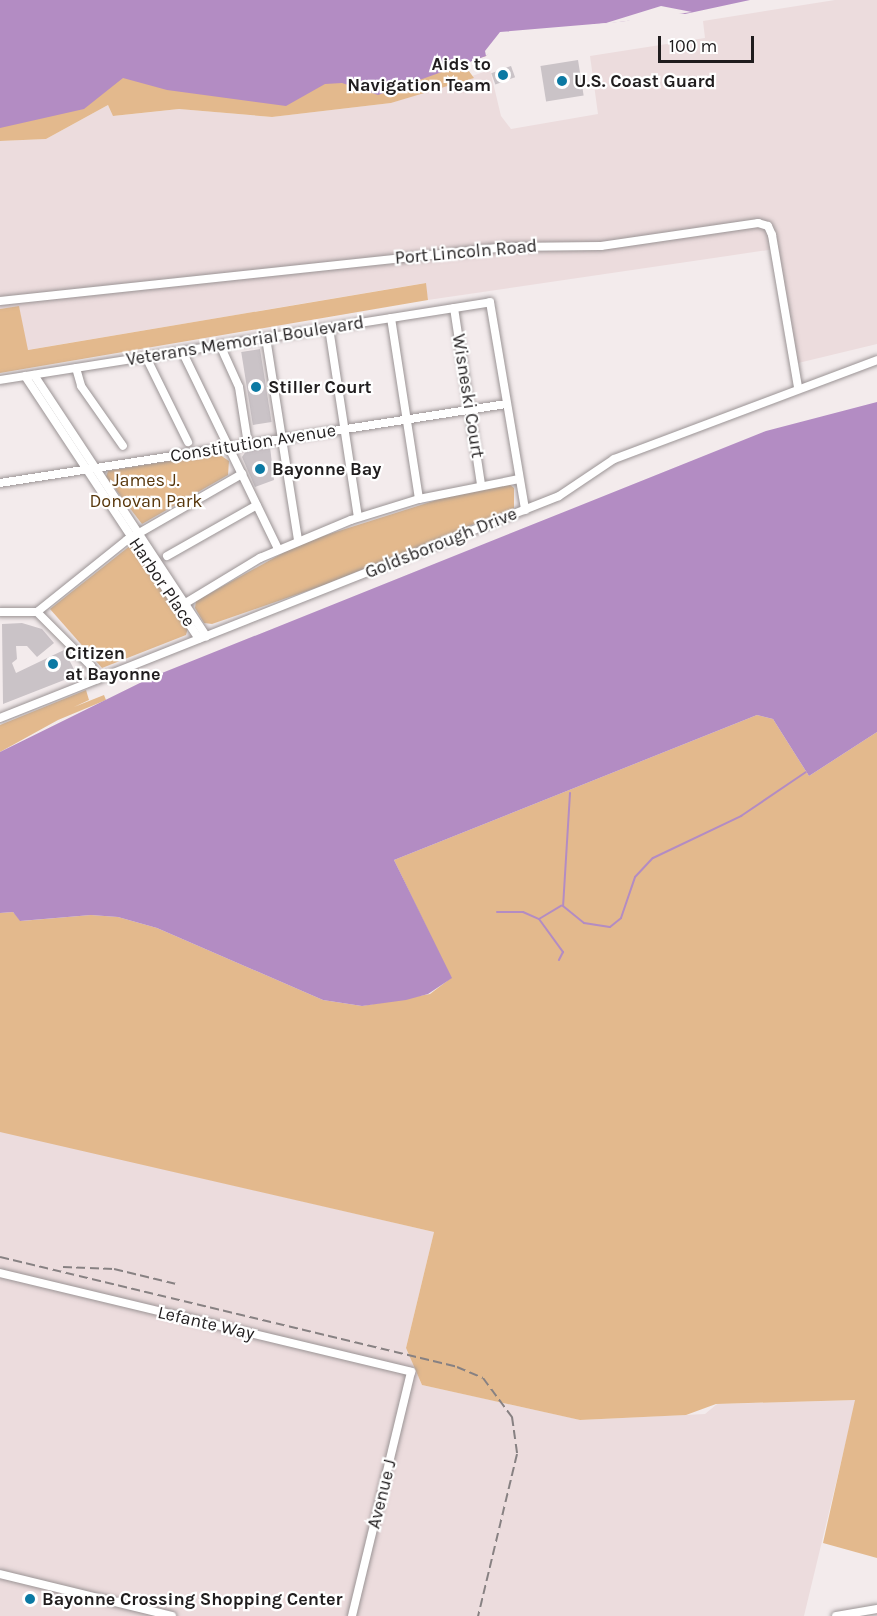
<!DOCTYPE html>
<style>
body{margin:0}
#map{position:relative;width:877px;height:1616px;overflow:hidden;background:#f3ebec;font-family:Karla,sans-serif}
div>[style]{position:absolute}
[style*='--x']{left:calc(var(--x)*1px);top:calc(var(--y)*1px);width:calc(var(--w)*1px);rotate:calc(var(--a)*1deg)}
.built>*{inset:0;background:#ecdcdd}
.green>*{inset:0;background:#e3b98d}
.water>*{inset:0;background:#b38cc3}
.pier>*{inset:0;background:#f3ebec}
.stream>*{height:2px;margin:-1px;padding:0 1px;transform-origin:1px;border-radius:1px;background:#b38cc3}
.building>*{inset:0;background:#cac3c7;transform-origin:0 0}
.roads{filter:drop-shadow(0 0 2px #9b9495) drop-shadow(0 0 2px #9b9495)}
.minor>*{height:8px;margin:-4px;padding:0 4px;transform-origin:4px;border-radius:4px;background:#fff}
.rail>*{height:2px;margin-top:-1px;transform-origin:0;background:repeating-linear-gradient(90deg,#878182 0 9px,transparent 0 13.5px)}
.dots>*{width:16px;height:16px;translate:-50% -50%;box-sizing:border-box;border:3px solid #fff;border-radius:50%}
span{translate:-50% -50%;white-space:nowrap;text-align:center;line-height:1.15;-webkit-text-stroke:4.5px #fff;paint-order:stroke}
.poi-label{font-size:18px;color:#201d1e;font-weight:700}
.right{translate:-100% -50%;text-align:right}
.left{translate:0 -50%;text-align:left}
.street-label{font-size:18px;color:#201d1e}
.park-label{font-size:18px;color:#57360b}
.scale{position:absolute;left:658px;top:36px;width:96px;height:27px;box-sizing:border-box;border:3px solid #201d1e;border-top:0;padding-left:8px;font-size:18px;line-height:21px;white-space:nowrap;color:#201d1e;-webkit-text-stroke:4px #fff;paint-order:stroke}
</style>
<div id="map">
<div class="built">
<div style="clip-path:polygon(835px 0,877px 0,877px 344px,794px 364px,775px 249px,428px 300px,425px 283px,27px 350px,19px 307px,0 309px,0 141px,46px 139px,108px 105px,114px 116px,179px 109px,272px 117px,391px 103px,490px 70px,501px 116px,511px 129px,598px 114px,590px 56px,705px 38px,703px 21px)"></div>
<div style="clip-path:polygon(0 1131px,434px 1232px,406px 1348px,422px 1385px,581px 1420px,705px 1414px,717px 1404px,856px 1400px,804px 1616px,0 1616px)"></div>
</div>
<div class="green">
<div style="clip-path:polygon(0 0,105px 66px,500px 32px,486px 56px,463px 63px,474px 78px,391px 103px,272px 117px,179px 109px,113px 116px,108px 105px,46px 139px,0 141px)"></div>
<div style="clip-path:polygon(426px 283px,428px 300px,0 373px,0 309px,19px 306px,28px 350px)"></div>
<div style="clip-path:polygon(217px 453px,229px 461px,228px 475px,142px 524px,106px 477px,108px 471px)"></div>
<div style="clip-path:polygon(509px 484px,514px 488px,514px 508px,324px 585px,212px 624px,204px 623px,195px 608px,196px 601px,301px 543px,446px 497px)"></div>
<div style="clip-path:polygon(131px 545px,188px 628px,186px 635px,102px 668px,50px 609px)"></div>
<div style="clip-path:polygon(86px 690px,89px 700px,74px 707px,104px 695px,106px 700px,58px 720px,0 752px,0 725px)"></div>
<div style="clip-path:polygon(757px 715px,773px 719px,809px 776px,877px 732px,877px 1558px,823px 1543px,855px 1400px,716px 1404px,686px 1415px,580px 1420px,422px 1385px,406px 1348px,434px 1232px,0 1132px,0 913px,13px 912px,21px 921px,91px 915px,118px 917px,157px 928px,323px 1000px,362px 1006px,430px 994px,451px 978px,394px 860px)"></div>
</div>
<div class="water">
<div style="clip-path:polygon(0 0,750px 0,685px 14px,664px 11px,626px 21px,502px 35px,486px 56px,378px 95px,342px 83px,325px 84px,286px 106px,167px 90px,123px 78px,84px 109px,0 128px)"></div>
<div style="clip-path:polygon(877px 402px,877px 732px,809px 776px,773px 719px,757px 715px,394px 860px,452px 978px,428px 994px,406px 1000px,362px 1006px,323px 1000px,157px 928px,118px 917px,91px 915px,20px 921px,13px 912px,0 913px,0 752px,152px 677px,766px 431px)"></div>
</div>
<div class="pier">
<div style="clip-path:polygon(661px 6px,692px 12px,503px 38px,486px 56px,485px 51px,500px 32px,606px 23px)"></div>
</div>
<div class="stream">
<div style="--x:570;--y:793;--w:113;--a:93.5"></div>
<div style="--x:563;--y:906;--w:27;--a:39"></div>
<div style="--x:584;--y:923;--w:26;--a:9"></div>
<div style="--x:610;--y:927;--w:14;--a:-39"></div>
<div style="--x:621;--y:918;--w:43;--a:-71.1"></div>
<div style="--x:635;--y:877;--w:26;--a:-47"></div>
<div style="--x:653;--y:858;--w:98;--a:-25.5"></div>
<div style="--x:741;--y:816;--w:78;--a:-34.1"></div>
<div style="--x:497;--y:912;--w:26;--a:0"></div>
<div style="--x:523;--y:912;--w:17;--a:24"></div>
<div style="--x:539;--y:919;--w:26;--a:-31"></div>
<div style="--x:539;--y:919;--w:41;--a:54"></div>
<div style="--x:563;--y:952;--w:9;--a:117"></div>
</div>
<div class="building">
<div style="left:578px;top:60px;width:36px;height:38px;rotate:81deg"></div>
<div style="left:511px;top:66px;width:12px;height:21px;rotate:70deg"></div>
<div style="left:260px;top:349px;width:74px;height:19px;rotate:81deg"></div>
<div style="clip-path:polygon(270px 447px,274px 480px,255px 487px,242px 457px,246px 451px)"></div>
<div style="clip-path:polygon(22px 623px,42px 629px,54px 643px,37px 657px,27px 646px,16px 646px,17px 659px,12px 663px,16px 673px,64px 650px,77px 675px,3px 704px,2px 624px)"></div>
</div>
<div class="roads">
<div class="minor">
<div style="--x:0;--y:301;--w:509;--a:-6.09"></div>
<div style="--x:506;--y:247;--w:95;--a:-0.6"></div>
<div style="--x:601;--y:246;--w:159;--a:-8.3"></div>
<div style="--x:758;--y:223;--w:10;--a:17"></div>
<div style="--x:768;--y:226;--w:10;--a:66"></div>
<div style="--x:772;--y:235;--w:154;--a:80.3"></div>
<div style="--x:454;--y:308;--w:179;--a:81.3"></div>
<div style="--x:391;--y:318;--w:183;--a:81.2"></div>
<div style="--x:329;--y:328;--w:191;--a:81.3"></div>
<div style="--x:266;--y:338;--w:205;--a:81"></div>
<div style="--x:220;--y:345;--w:46;--a:65.7"></div>
<div style="--x:239;--y:387;--w:58;--a:81"></div>
<div style="--x:182;--y:351;--w:220;--a:64.1"></div>
<div style="--x:146;--y:357;--w:95;--a:63.7"></div>
<div style="--x:76;--y:368;--w:19;--a:74"></div>
<div style="--x:81;--y:386;--w:73;--a:55"></div>
<div style="--x:34;--y:375;--w:313;--a:56.6"></div>
<div style="--x:25;--y:376;--w:315;--a:56.5"></div>
<div style="--x:0;--y:380;--w:496;--a:-9"></div>
<div style="--x:490;--y:302;--w:211;--a:80.4"></div>
<div style="--x:0;--y:483;--w:512;--a:-8.87"></div>
<div style="--x:167;--y:556;--w:103;--a:-29.5"></div>
<div style="--x:179;--y:607;--w:95;--a:-31.2"></div>
<div style="--x:260;--y:558;--w:99;--a:-22.7"></div>
<div style="--x:351;--y:520;--w:71;--a:-17.2"></div>
<div style="--x:419;--y:499;--w:102;--a:-11.3"></div>
<div style="--x:0;--y:612;--w:37;--a:0"></div>
<div style="--x:37;--y:612;--w:115;--a:-38.7"></div>
<div style="--x:127;--y:540;--w:133;--a:-29.9"></div>
<div style="--x:37;--y:612;--w:76;--a:45"></div>
<div style="--x:91;--y:666;--w:15;--a:62"></div>
<div style="--x:0;--y:718;--w:601;--a:-21.66"></div>
<div style="--x:559;--y:496;--w:66;--a:-33.9"></div>
<div style="--x:614;--y:459;--w:281;--a:-20.6"></div>
<div style="--x:0;--y:1273;--w:423;--a:13.5"></div>
<div style="--x:411;--y:1372;--w:251;--a:103.6"></div>
<div style="--x:0;--y:1574;--w:177;--a:13.7"></div>
<div style="--x:836;--y:1616;--w:42;--a:-9.7"></div>
</div>
</div>
<div class="rail">
<div style="--x:0;--y:1257;--w:470;--a:13.5"></div>
<div style="--x:457;--y:1367;--w:28;--a:23"></div>
<div style="--x:483;--y:1378;--w:49;--a:53.4"></div>
<div style="--x:512;--y:1417;--w:37;--a:82"></div>
<div style="--x:517;--y:1454;--w:167;--a:103.5"></div>
<div style="--x:63;--y:1267;--w:51;--a:2.2"></div>
<div style="--x:114;--y:1269;--w:64;--a:13.6"></div>
</div>
<div class="dots">
<div style="left:503px;top:75px;background:#0b79a3"></div>
<div style="left:562px;top:81px;background:#0b79a3"></div>
<div style="left:256px;top:387px;background:#0b79a3"></div>
<div style="left:260px;top:469px;background:#0b79a3"></div>
<div style="left:53px;top:664px;background:#0b79a3"></div>
<div style="left:30px;top:1599px;background:#0b79a3"></div>
</div>
<div class="poi-label">
<span class="right" style="left:491px;top:75px">Aids to<br>Navigation Team</span>
<span class="left" style="left:574px;top:81px">U.S. Coast Guard</span>
<span class="left" style="left:268px;top:387px">Stiller Court</span>
<span class="left" style="left:272px;top:469px">Bayonne Bay</span>
<span class="left" style="left:65px;top:664px">Citizen<br>at Bayonne</span>
<span class="left" style="left:42px;top:1599px">Bayonne Crossing Shopping Center</span>
</div>
<div class="street-label">
<span style="left:466px;top:252px;rotate:-5deg">Port Lincoln Road</span>
<span style="left:245px;top:341px;rotate:-9deg">Veterans Memorial Boulevard</span>
<span style="left:468px;top:396px;rotate:81deg">Wisneski Court</span>
<span style="left:253px;top:443px;rotate:-9deg">Constitution Avenue</span>
<span style="left:441px;top:543px;rotate:-22deg">Goldsborough Drive</span>
<span style="left:162px;top:582px;rotate:56deg">Harbor Place</span>
<span style="left:206px;top:1323px;rotate:13deg">Lefante Way</span>
<span style="left:382px;top:1494px;rotate:-76deg">Avenue J</span>
</div>
<div class="park-label">
<span style="left:146px;top:491px">James J.<br>Donovan Park</span>
</div>
<div class="scale">100 m</div>
</div>
